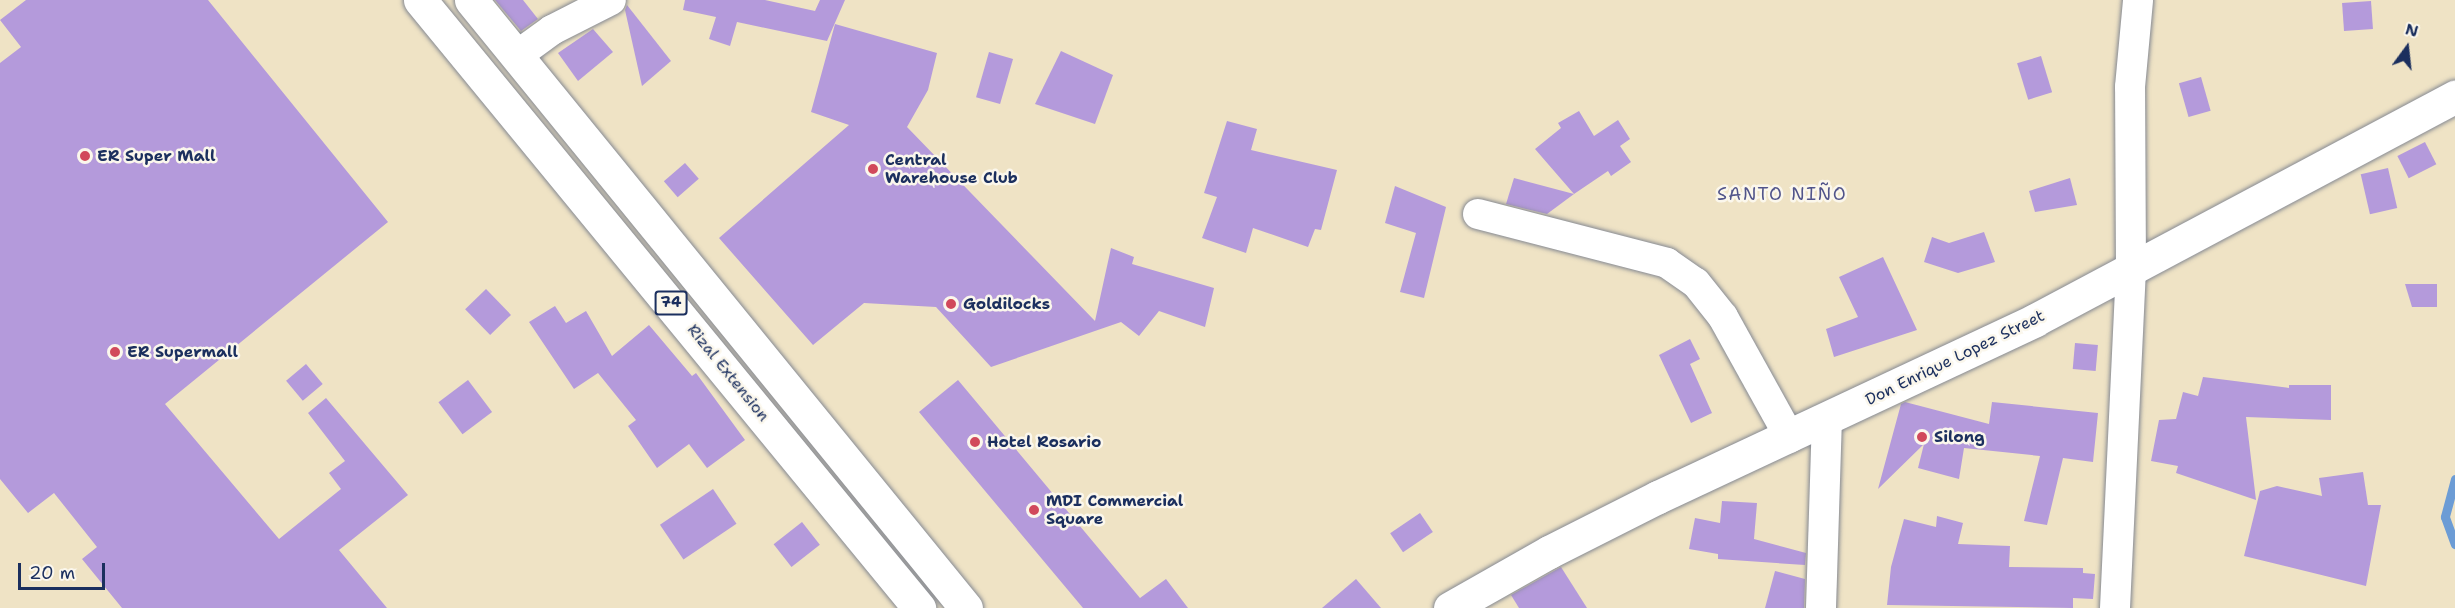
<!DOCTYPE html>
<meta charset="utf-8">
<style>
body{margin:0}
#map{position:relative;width:2455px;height:608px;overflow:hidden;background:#efe3c5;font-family:"Shantell Sans",sans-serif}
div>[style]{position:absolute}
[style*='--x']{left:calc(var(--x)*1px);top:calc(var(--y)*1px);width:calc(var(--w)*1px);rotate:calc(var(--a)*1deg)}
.stream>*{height:9px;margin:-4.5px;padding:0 4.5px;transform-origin:4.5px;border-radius:4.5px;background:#6c9cd5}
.building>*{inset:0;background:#b49adb;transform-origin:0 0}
.roads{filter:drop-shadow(0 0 2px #858992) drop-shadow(0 0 2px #858992)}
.street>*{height:30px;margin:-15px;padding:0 15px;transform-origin:15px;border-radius:15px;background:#fff}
.secondary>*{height:33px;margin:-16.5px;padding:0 16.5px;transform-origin:16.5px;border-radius:16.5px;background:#fff}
.primary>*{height:33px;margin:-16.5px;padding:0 16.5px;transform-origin:16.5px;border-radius:16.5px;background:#fff}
.dots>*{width:16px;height:16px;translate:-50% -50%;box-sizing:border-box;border:3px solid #fbf7ec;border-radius:50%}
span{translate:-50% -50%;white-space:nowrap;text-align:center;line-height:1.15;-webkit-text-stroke:5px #fbf7ec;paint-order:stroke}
.shield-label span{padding:2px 4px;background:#fbf7ec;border:2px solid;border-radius:4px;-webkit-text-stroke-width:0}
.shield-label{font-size:15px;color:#1b2f5e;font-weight:700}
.poi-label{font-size:16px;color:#1b2f5e;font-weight:700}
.left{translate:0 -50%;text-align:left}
.street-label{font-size:16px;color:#1b2f5e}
.neighbourhood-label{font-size:18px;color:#51548a;letter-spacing:1.5px}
.north{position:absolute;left:2377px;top:18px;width:60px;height:60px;-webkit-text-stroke:4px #fbf7ec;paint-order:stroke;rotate:15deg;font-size:16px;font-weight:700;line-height:24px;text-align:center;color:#1b2f5e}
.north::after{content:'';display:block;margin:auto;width:21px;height:27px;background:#1b2f5e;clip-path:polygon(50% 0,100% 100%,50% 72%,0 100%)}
.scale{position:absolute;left:18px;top:563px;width:87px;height:27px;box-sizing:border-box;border:3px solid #1b2f5e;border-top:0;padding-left:8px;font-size:18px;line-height:21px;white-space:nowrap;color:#1b2f5e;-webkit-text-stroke:4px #fbf7ec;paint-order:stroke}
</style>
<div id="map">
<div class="stream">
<div style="--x:2455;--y:479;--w:39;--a:105"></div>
<div style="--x:2445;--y:517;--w:29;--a:70"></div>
</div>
<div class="building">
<div style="clip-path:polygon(26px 0,208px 0,388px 222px,165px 404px,279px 539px,341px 489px,329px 473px,345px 461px,308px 413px,326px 398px,408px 495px,339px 550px,387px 608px,122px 608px,82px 559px,97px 547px,54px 493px,28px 513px,0 479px,0 63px,21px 47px,0 20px)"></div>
<div style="clip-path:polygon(495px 0,523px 0,538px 19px,521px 31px)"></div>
<div style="clip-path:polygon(685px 0,765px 0,815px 11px,820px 0,845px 0,827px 41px,737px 22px,730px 46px,709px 39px,716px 17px,683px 10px)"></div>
<div style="left:2371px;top:1px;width:28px;height:29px;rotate:86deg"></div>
<div style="clip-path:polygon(627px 5px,671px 61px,642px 86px,625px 10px)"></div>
<div style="clip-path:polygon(835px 24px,937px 53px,928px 90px,907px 127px,1095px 321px,1111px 248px,1134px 257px,1132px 264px,1214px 288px,1205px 327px,1159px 311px,1139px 336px,1121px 322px,991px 367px,936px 307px,864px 303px,813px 345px,719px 238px,849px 125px,811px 112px)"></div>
<div style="clip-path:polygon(593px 29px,613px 52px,578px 81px,558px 53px)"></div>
<div style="clip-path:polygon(1061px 51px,1113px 75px,1095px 124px,1035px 104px)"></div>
<div style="left:989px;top:52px;width:25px;height:47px;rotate:16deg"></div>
<div style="left:2041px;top:56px;width:38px;height:25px;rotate:73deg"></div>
<div style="left:2201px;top:77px;width:35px;height:23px;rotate:74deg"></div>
<div style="clip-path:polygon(1579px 111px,1594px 136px,1618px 120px,1630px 139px,1620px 146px,1631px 162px,1611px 176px,1608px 171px,1574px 194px,1535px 149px,1561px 128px,1558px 123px)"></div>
<div style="clip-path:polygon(1227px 121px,1257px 129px,1251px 150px,1337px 170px,1321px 230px,1315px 229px,1308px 247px,1253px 228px,1246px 253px,1202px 238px,1217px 197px,1204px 193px)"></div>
<div style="left:2425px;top:142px;width:25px;height:31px;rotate:63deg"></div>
<div style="left:685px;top:163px;width:21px;height:28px;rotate:49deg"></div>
<div style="left:2388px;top:168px;width:41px;height:28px;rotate:77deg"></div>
<div style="clip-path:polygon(1514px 178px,1574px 194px,1547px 214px,1506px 204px)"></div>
<div style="clip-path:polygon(2070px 178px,2077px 205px,2035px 212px,2029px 191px)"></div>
<div style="clip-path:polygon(1395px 186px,1446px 207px,1424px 298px,1400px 292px,1416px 233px,1385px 223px)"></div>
<div style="clip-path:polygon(1984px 232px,1995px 262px,1958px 273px,1924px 262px,1932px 237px,1949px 243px)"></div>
<div style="clip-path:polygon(1883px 257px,1917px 330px,1834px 357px,1826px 329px,1858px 317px,1839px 277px)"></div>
<div style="clip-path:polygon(2405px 284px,2437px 284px,2437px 307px,2412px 307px)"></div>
<div style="left:486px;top:289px;width:36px;height:29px;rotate:46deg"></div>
<div style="clip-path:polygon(555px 306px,566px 323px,586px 311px,612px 356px,649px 325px,692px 376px,696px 373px,745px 440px,707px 468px,689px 444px,657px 468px,628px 426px,636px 420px,598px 373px,574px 389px,529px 322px)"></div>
<div style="clip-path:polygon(1690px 339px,1700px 359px,1690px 364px,1712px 413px,1691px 423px,1659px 355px)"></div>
<div style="left:2075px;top:343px;width:23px;height:26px;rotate:5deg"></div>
<div style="left:306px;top:364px;width:26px;height:26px;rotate:50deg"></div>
<div style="clip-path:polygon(2203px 377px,2289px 388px,2289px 385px,2331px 385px,2331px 420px,2246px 417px,2256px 500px,2176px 473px,2178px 466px,2151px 461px,2159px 420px,2176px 419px,2183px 392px,2198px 396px)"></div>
<div style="left:468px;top:380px;width:40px;height:37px;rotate:53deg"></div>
<div style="clip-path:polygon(958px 380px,1140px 598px,1166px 579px,1188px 608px,1083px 608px,919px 412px)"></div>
<div style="clip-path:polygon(1905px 402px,1989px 424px,1992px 402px,2098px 413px,2093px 462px,2063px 458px,2047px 525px,2024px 521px,2040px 456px,1964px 448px,1959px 479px,1918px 468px,1924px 444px,1878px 489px,1901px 404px)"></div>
<div style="clip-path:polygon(2363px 472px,2368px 505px,2381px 505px,2366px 586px,2244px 556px,2260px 491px,2277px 486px,2322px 496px,2319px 478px)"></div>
<div style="left:713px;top:489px;width:42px;height:64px;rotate:56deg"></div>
<div style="clip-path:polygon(1722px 501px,1757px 503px,1754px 539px,1806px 553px,1805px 565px,1718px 559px,1718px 554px,1689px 549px,1695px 518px,1720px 523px)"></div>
<div style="left:1420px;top:513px;width:23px;height:36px;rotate:56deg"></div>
<div style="clip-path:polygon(1937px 516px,1963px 523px,1958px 544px,2010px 546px,2009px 567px,2083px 568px,2083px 573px,2095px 574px,2093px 599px,2073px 598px,2073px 608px,1887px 605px,1891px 567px,1904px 519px,1936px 527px)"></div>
<div style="left:802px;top:522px;width:29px;height:36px;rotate:52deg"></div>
<div style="clip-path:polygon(1561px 567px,1587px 608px,1519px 608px,1511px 595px)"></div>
<div style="clip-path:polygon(1775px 571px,1805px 579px,1804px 608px,1765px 608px)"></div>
<div style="clip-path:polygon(1356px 579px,1381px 608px,1322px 608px)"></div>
</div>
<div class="roads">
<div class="street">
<div style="--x:519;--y:54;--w:41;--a:-36"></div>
<div style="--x:552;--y:30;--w:66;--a:-27"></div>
<div style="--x:1478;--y:214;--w:195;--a:14.5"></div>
<div style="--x:1667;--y:263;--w:35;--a:35"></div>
<div style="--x:1696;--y:283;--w:43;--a:51.5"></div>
<div style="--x:1723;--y:317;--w:138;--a:61"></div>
<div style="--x:1821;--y:608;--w:188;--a:-88.2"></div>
<div style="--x:2115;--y:608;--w:340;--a:-87.3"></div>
<div style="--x:2131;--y:268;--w:181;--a:-90.3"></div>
<div style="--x:2130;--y:87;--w:87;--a:-84.7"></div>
</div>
<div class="secondary">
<div style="--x:1450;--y:608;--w:114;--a:-29.5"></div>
<div style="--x:1549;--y:552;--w:122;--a:-26.8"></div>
<div style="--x:1658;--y:497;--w:416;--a:-25.1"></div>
<div style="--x:2035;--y:320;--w:476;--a:-28"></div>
</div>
<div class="primary">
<div style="--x:420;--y:0;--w:787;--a:50.62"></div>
<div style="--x:471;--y:0;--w:784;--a:50.85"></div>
</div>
</div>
<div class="dots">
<div style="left:85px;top:156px;background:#d1495b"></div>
<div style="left:873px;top:169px;background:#d1495b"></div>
<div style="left:951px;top:304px;background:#d1495b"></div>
<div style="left:115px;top:352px;background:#d1495b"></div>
<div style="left:1922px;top:437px;background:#d1495b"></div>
<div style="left:975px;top:442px;background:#d1495b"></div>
<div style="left:1034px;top:510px;background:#d1495b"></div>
</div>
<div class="shield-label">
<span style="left:671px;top:303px">74</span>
</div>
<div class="poi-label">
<span class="left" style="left:97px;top:156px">ER Super Mall</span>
<span class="left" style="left:885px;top:169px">Central<br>Warehouse Club</span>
<span class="left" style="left:963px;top:304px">Goldilocks</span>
<span class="left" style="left:127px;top:352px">ER Supermall</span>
<span class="left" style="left:1934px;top:437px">Silong</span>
<span class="left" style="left:987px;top:442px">Hotel Rosario</span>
<span class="left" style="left:1046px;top:510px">MDI Commercial<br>Square</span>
</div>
<div class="street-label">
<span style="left:1955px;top:358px;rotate:-26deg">Don Enrique Lopez Street</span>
<span style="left:728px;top:373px;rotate:51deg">Rizal Extension</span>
</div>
<div class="neighbourhood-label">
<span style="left:1782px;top:194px">SANTO NIÑO</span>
</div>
<div class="north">N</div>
<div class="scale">20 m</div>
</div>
